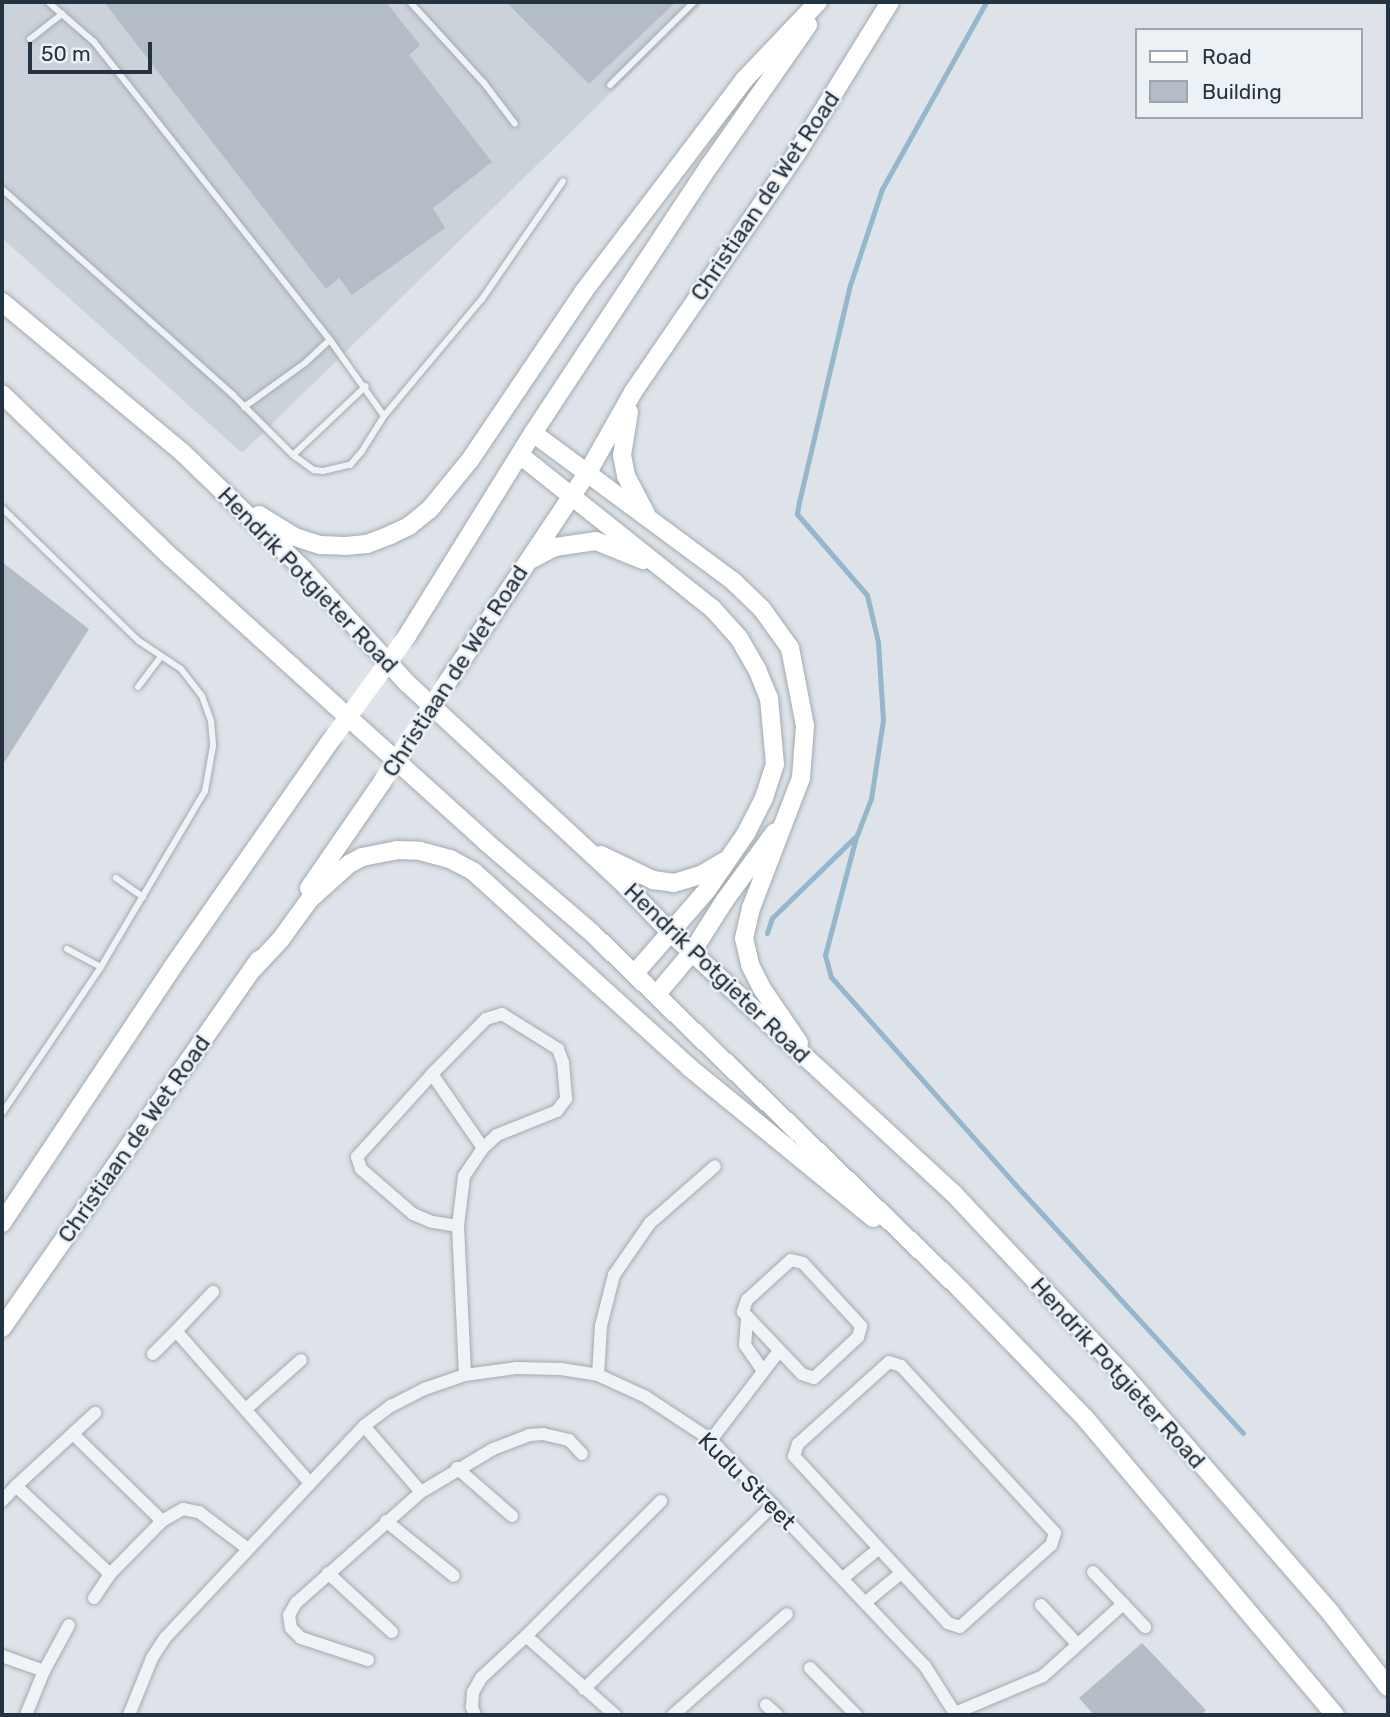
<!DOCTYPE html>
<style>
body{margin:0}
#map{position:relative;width:1390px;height:1717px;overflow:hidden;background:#dde3e8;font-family:Rubik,sans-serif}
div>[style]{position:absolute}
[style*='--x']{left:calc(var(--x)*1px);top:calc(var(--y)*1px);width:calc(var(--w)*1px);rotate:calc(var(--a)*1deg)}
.built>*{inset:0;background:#cbd2da}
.stream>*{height:5px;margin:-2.5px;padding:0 2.5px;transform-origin:2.5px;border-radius:2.5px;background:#95b6cb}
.building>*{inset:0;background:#b4bcc5}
.roads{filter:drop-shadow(0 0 2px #a2aab2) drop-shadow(0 0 2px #a2aab2)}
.service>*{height:6px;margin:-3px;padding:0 3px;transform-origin:3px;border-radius:3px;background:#f0f3f6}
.minor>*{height:12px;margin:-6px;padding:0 6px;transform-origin:6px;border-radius:6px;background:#f0f3f6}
.secondary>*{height:18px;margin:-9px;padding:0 9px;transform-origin:9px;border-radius:9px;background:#fff}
.secondary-bridge>*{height:18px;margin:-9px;padding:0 9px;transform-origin:9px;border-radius:9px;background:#fff}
span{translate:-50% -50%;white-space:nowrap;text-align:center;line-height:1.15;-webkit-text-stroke:5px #ecf1f5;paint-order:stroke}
.street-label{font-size:23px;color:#25323f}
.frame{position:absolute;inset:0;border:4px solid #25323f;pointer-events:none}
.legend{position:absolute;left:1135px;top:28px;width:228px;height:91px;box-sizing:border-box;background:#ecf1f5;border:2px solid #9ca5ac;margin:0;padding:9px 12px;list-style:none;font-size:21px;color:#25323f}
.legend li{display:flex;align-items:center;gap:14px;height:35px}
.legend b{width:35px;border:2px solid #9ca5ac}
.scale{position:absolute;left:28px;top:42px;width:124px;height:32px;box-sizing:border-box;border:4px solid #25323f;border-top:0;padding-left:9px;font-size:21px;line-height:24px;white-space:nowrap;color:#25323f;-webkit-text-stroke:5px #ecf1f5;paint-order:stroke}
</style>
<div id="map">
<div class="built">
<div style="clip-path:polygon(2px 2px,704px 2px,242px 453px,2px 238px)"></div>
</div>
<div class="stream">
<div style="--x:856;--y:837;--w:122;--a:104.7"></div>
<div style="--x:825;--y:955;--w:23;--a:75"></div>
<div style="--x:831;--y:977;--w:290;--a:48.4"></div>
<div style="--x:1024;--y:1194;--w:324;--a:47.5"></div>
<div style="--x:767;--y:933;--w:16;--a:-72"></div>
<div style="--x:772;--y:918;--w:119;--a:-44.3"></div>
<div style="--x:857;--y:835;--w:39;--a:-69"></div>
<div style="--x:871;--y:799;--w:80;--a:-81.4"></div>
<div style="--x:883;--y:720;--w:78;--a:-93.7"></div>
<div style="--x:878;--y:642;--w:48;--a:-103.2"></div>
<div style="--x:867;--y:595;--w:107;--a:-130.8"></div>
<div style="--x:797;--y:514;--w:12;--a:-81"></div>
<div style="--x:799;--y:502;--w:223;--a:-76.8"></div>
<div style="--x:850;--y:285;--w:101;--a:-71.6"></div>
<div style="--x:882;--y:189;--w:214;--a:-60.9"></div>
</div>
<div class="building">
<div style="clip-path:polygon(104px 2px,386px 2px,420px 45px,409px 55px,492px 162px,433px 208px,445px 228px,352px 295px,339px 278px,326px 289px)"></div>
<div style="clip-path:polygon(506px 2px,676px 2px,589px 84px)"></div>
<div style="clip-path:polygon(2px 562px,89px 629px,2px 766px)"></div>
<div style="clip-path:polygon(1142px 1643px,1206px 1710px,1201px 1715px,1094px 1715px,1079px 1698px)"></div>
</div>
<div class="roads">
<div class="service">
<div style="--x:48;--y:2;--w:61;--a:41"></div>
<div style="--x:94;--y:42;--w:380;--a:51.6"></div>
<div style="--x:330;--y:340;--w:93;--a:54.6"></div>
<div style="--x:410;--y:2;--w:110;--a:47.6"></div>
<div style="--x:484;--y:83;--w:51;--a:52.9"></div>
<div style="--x:30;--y:39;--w:41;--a:-38"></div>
<div style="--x:610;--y:85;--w:118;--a:-44.7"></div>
<div style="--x:2;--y:189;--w:310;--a:41.7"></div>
<div style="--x:233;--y:395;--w:85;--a:45"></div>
<div style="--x:293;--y:455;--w:26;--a:36"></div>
<div style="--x:314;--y:470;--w:9;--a:6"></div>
<div style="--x:323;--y:471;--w:28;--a:-13"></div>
<div style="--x:350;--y:465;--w:18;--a:-49"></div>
<div style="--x:362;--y:451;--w:41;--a:-57.8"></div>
<div style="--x:384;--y:416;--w:153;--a:-50.1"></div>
<div style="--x:482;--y:299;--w:143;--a:-55.5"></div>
<div style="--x:244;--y:407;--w:75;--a:-35.8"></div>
<div style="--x:305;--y:363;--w:34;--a:-43"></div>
<div style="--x:293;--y:455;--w:100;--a:-43.4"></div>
<div style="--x:2;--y:508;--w:191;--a:44.2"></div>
<div style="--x:139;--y:641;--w:50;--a:33.7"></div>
<div style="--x:181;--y:669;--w:34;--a:52"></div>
<div style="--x:202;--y:696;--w:27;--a:70"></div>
<div style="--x:211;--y:721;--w:25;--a:85"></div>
<div style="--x:213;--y:746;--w:46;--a:100.1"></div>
<div style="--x:205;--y:791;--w:204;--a:120.6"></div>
<div style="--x:101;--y:967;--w:176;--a:124.1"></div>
<div style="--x:138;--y:687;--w:39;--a:-53"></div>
<div style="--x:116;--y:878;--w:33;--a:35"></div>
<div style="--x:67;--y:949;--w:38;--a:28"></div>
</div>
<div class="minor">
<div style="--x:432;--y:1074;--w:90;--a:55.4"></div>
<div style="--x:458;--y:1226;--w:26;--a:-171"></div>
<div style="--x:432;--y:1222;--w:21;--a:-157"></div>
<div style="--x:413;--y:1214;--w:69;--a:-139.1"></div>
<div style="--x:361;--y:1169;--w:13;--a:-108"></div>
<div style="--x:357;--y:1157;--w:112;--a:-47.9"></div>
<div style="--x:432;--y:1074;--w:77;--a:-45.5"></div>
<div style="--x:486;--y:1019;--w:17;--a:-17"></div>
<div style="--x:502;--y:1014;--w:66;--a:32"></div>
<div style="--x:558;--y:1049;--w:15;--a:70"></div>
<div style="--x:563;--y:1063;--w:36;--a:85"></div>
<div style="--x:566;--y:1099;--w:15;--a:127"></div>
<div style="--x:557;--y:1111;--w:65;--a:158.2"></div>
<div style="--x:497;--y:1135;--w:19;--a:137"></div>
<div style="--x:483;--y:1148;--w:34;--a:124"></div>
<div style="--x:464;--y:1176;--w:50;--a:96.8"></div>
<div style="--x:458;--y:1226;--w:149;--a:87.3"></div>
<div style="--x:791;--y:1260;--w:12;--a:14"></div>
<div style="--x:803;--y:1263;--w:86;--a:47.4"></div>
<div style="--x:861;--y:1326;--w:11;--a:105"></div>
<div style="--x:858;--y:1337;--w:60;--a:137"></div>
<div style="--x:814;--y:1378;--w:13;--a:-162"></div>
<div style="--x:802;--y:1374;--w:86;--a:-133.6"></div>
<div style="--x:743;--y:1312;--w:13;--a:-72"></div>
<div style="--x:747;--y:1300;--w:59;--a:-42.3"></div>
<div style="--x:747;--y:1318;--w:27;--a:94"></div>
<div style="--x:745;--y:1345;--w:32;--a:55"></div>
<div style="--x:176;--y:1331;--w:54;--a:-46.5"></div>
<div style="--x:153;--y:1354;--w:33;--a:-45"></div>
<div style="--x:176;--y:1331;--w:203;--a:48.6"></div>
<div style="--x:889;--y:1362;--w:13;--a:18"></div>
<div style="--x:901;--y:1366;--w:227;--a:47.3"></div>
<div style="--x:1055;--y:1533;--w:13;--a:108"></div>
<div style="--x:1051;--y:1545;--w:122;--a:138"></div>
<div style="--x:960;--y:1627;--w:13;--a:-162"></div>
<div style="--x:948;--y:1623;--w:227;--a:-132.7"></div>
<div style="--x:794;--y:1456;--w:13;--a:-72"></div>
<div style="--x:798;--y:1444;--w:122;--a:-42"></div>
<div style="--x:598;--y:1375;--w:49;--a:-86.5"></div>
<div style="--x:601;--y:1326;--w:53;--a:-75.7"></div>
<div style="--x:614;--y:1275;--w:63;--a:-55.3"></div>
<div style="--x:650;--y:1223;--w:86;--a:-41.2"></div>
<div style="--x:247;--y:1408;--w:72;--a:-41.6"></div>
<div style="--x:364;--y:1426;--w:87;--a:49.2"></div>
<div style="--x:421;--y:1492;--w:84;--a:-30.8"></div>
<div style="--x:493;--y:1449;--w:39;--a:-21"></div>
<div style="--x:529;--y:1435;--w:14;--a:-4"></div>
<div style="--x:543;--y:1434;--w:27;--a:13"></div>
<div style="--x:569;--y:1440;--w:19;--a:47"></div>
<div style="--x:73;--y:1434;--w:124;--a:44.3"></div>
<div style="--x:711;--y:1440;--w:112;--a:-52.6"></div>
<div style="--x:457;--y:1468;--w:73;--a:41.1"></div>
<div style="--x:16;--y:1486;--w:108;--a:-42.7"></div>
<div style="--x:2;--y:1501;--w:21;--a:-47"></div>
<div style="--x:16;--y:1486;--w:129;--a:43.1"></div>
<div style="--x:386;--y:1521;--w:87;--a:39"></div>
<div style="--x:1093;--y:1572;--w:76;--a:46.6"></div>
<div style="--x:328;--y:1573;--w:87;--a:42.7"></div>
<div style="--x:843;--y:1578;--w:45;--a:-39.6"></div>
<div style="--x:94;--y:1598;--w:29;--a:-56"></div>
<div style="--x:110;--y:1574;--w:74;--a:-45.5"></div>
<div style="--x:162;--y:1521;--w:24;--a:-30"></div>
<div style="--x:183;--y:1509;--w:16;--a:11"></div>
<div style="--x:199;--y:1512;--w:61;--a:37.1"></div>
<div style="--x:866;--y:1602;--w:45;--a:-39.6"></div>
<div style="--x:1041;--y:1605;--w:54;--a:47.2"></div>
<div style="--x:2;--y:1656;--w:45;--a:19.7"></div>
<div style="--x:368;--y:1660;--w:71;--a:-161.8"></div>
<div style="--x:301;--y:1638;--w:14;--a:-135"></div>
<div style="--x:291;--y:1628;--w:13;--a:-99"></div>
<div style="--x:289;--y:1615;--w:14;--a:-60"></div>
<div style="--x:296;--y:1603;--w:167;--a:-41.6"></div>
<div style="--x:810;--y:1668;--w:66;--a:45.6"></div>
<div style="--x:584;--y:1689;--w:264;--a:-44.2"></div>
<div style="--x:766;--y:1705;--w:15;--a:42"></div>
<div style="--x:955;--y:1713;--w:95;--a:-22.8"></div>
<div style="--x:1043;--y:1676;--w:108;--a:-42"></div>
<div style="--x:26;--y:1715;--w:48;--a:-67.8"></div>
<div style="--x:44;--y:1671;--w:52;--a:-61.5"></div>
<div style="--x:129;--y:1715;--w:61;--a:-68"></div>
<div style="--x:152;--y:1658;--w:24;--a:-57"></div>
<div style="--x:165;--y:1638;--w:291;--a:-46.8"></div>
<div style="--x:364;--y:1426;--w:34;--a:-37"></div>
<div style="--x:391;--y:1406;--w:37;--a:-27"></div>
<div style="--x:424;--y:1389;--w:43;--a:-18.9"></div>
<div style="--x:465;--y:1375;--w:51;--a:-7.8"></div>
<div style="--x:516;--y:1368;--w:45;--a:1.3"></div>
<div style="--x:561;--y:1369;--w:37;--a:9"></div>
<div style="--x:598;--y:1375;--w:53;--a:24.6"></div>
<div style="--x:646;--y:1397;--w:78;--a:33.5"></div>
<div style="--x:711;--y:1440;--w:311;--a:46.6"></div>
<div style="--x:925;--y:1666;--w:58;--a:57.7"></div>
<div style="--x:475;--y:1715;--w:9;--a:-111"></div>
<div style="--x:472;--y:1707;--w:15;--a:-86"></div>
<div style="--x:473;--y:1692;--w:16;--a:-60"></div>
<div style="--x:481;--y:1678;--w:62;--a:-43"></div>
<div style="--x:615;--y:1715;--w:119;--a:-138.4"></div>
<div style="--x:526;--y:1636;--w:191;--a:-45"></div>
<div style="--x:673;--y:1715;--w:152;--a:-41.5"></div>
</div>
<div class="secondary">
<div style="--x:2;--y:302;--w:236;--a:39.8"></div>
<div style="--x:183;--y:453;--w:164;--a:44"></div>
<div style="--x:301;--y:567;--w:157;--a:47.6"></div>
<div style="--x:407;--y:683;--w:292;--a:42.8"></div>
<div style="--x:621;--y:881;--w:71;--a:46.1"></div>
<div style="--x:670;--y:932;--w:385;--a:42.7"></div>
<div style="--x:953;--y:1193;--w:250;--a:46.8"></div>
<div style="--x:1124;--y:1375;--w:314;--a:49"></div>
<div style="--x:1330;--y:1612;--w:95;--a:52.3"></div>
<div style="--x:2;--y:394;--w:236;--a:44"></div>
<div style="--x:172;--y:558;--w:423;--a:42.1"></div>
<div style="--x:486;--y:842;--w:140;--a:40.6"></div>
<div style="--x:592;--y:933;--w:512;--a:44.05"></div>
<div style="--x:960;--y:1289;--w:180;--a:45.9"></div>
<div style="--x:1085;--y:1418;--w:388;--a:49.9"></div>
<div style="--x:629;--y:412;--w:44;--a:99.2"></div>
<div style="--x:622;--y:455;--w:21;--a:79"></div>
<div style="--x:626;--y:476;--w:43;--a:62.2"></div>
<div style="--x:533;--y:433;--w:249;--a:36.5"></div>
<div style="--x:733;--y:581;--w:40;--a:44"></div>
<div style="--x:762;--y:609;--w:48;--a:54.3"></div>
<div style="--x:790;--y:648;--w:79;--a:79.1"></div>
<div style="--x:805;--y:726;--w:52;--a:94.4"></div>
<div style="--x:801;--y:778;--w:139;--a:111"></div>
<div style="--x:751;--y:908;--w:31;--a:103"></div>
<div style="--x:744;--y:938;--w:28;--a:77"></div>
<div style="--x:750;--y:965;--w:28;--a:63"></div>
<div style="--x:763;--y:990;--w:64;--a:55.8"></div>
<div style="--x:520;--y:455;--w:246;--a:38.6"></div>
<div style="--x:712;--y:608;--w:40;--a:48"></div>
<div style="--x:739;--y:638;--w:36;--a:60"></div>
<div style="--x:757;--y:669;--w:31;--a:68"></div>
<div style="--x:769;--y:698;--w:66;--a:84.8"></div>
<div style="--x:775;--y:764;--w:36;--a:108"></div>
<div style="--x:764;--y:798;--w:38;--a:117"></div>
<div style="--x:747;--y:832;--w:70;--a:124.6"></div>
<div style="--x:707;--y:890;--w:110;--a:130.9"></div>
<div style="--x:259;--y:515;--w:42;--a:31.4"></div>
<div style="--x:295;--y:537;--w:26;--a:18"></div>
<div style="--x:320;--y:545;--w:25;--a:2"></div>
<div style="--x:345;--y:546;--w:22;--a:-5"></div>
<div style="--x:367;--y:544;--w:25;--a:-21"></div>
<div style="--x:390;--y:535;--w:21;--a:-25"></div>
<div style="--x:409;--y:526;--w:27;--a:-39"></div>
<div style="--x:430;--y:509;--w:63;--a:-50.8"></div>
<div style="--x:470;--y:460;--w:204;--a:-56"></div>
<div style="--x:584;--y:291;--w:265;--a:-52.8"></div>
<div style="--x:744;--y:80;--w:108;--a:-46.5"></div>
<div style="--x:532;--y:559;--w:26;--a:-28"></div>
<div style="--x:555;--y:547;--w:41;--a:-8.3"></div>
<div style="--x:596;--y:541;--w:51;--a:22"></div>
<div style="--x:407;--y:636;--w:239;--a:-58.2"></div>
<div style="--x:533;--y:433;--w:321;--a:-56.6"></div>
<div style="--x:710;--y:165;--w:171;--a:-55"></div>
<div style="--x:448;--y:681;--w:252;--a:-56.2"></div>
<div style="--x:588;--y:472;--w:92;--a:-60.6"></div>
<div style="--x:633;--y:392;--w:292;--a:-55.6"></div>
<div style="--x:798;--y:151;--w:175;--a:-58.3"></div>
<div style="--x:601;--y:855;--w:58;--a:25.7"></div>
<div style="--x:653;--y:880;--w:21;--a:8"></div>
<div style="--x:674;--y:883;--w:28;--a:-17"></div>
<div style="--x:701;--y:875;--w:26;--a:-31"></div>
<div style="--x:309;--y:888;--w:129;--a:-55.4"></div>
<div style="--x:253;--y:969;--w:41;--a:-47"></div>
<div style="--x:281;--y:939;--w:49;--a:-54.1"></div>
<div style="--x:310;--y:899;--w:52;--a:-41.9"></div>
<div style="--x:349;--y:864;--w:15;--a:-28"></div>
<div style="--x:362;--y:857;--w:36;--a:-11"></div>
<div style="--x:397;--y:850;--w:23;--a:2"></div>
<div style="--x:420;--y:851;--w:31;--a:15"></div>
<div style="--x:450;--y:859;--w:27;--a:28"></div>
<div style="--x:474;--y:872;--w:292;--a:42.2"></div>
<div style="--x:690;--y:1068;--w:237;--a:39.3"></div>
<div style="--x:657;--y:994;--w:55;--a:-50.2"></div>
<div style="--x:692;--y:952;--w:62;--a:-57.6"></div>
<div style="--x:725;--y:900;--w:84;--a:-53.7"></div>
<div style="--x:2;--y:1223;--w:306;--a:-56.3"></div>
<div style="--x:172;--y:968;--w:279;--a:-55.1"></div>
<div style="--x:2;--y:1328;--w:449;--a:-55.1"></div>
</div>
</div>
<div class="secondary-bridge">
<div style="--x:332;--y:739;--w:127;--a:-53.9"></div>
<div style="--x:382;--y:782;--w:121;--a:-56.8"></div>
</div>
<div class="street-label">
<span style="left:765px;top:196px;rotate:-56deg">Christiaan de Wet Road</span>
<span style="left:308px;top:580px;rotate:46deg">Hendrik Potgieter Road</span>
<span style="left:455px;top:671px;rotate:-57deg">Christiaan de Wet Road</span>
<span style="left:717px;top:973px;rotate:44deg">Hendrik Potgieter Road</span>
<span style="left:134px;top:1139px;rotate:-55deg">Christiaan de Wet Road</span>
<span style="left:1118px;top:1373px;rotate:48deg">Hendrik Potgieter Road</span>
<span style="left:747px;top:1481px;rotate:45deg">Kudu Street</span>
</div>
<div class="frame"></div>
<ul class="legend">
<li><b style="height:9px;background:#fff"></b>Road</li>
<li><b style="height:19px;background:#b4bcc5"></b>Building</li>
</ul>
<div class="scale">50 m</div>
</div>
